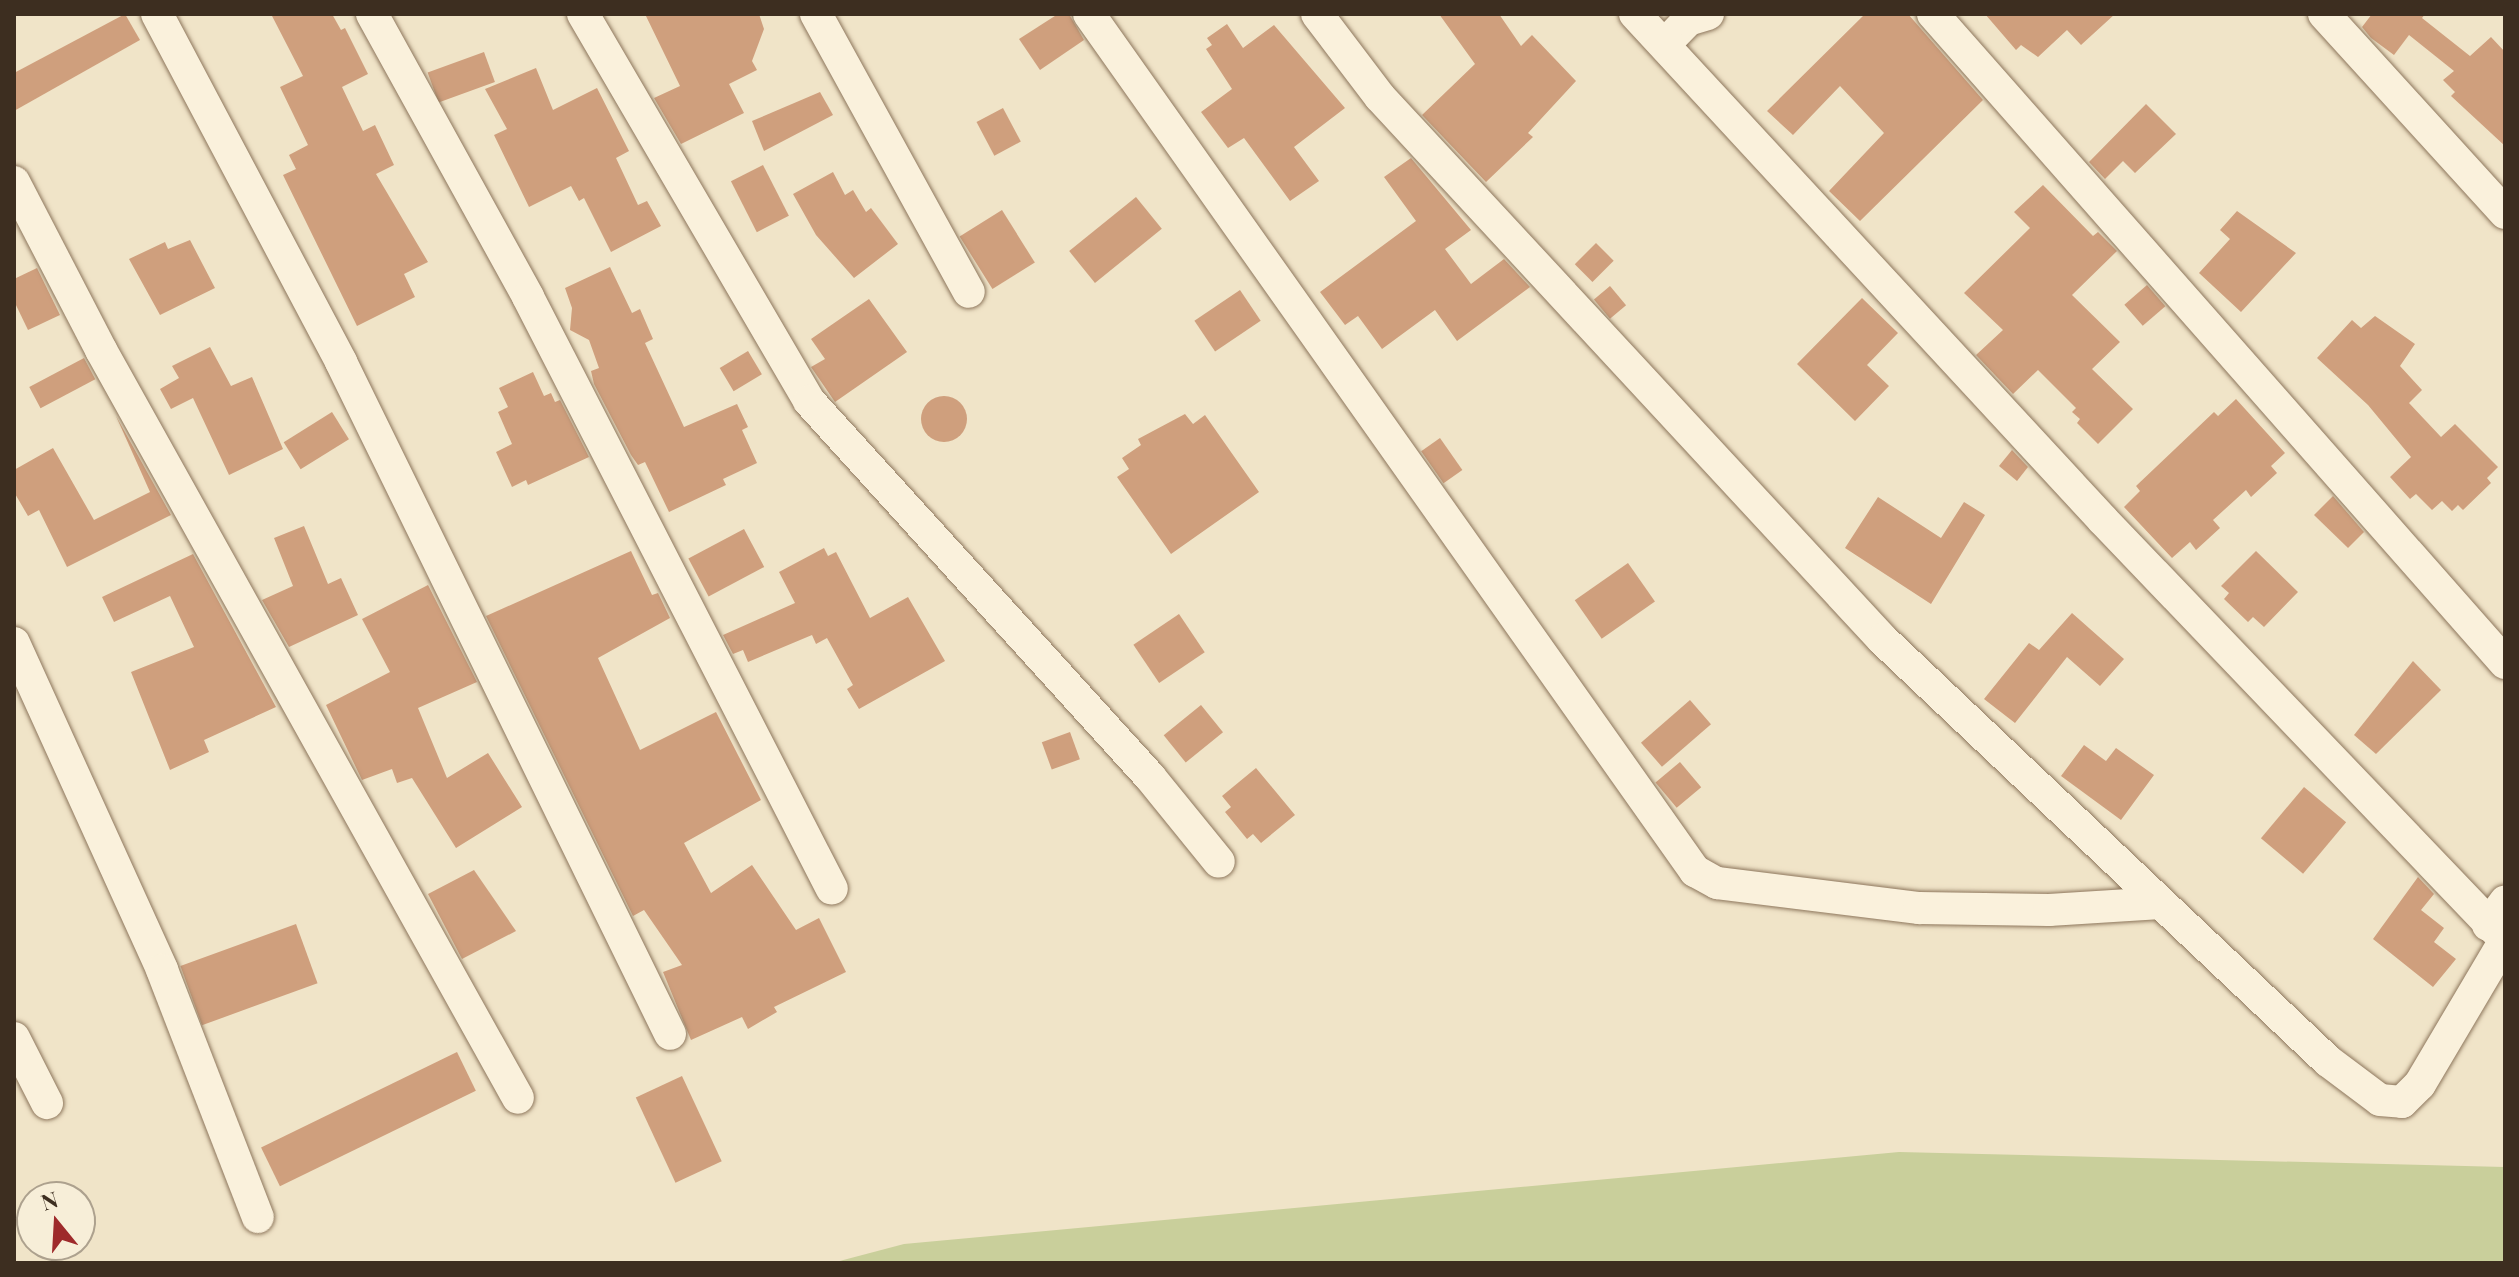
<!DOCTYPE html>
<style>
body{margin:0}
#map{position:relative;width:2519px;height:1277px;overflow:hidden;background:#f0e4c8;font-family:"Playfair Display",serif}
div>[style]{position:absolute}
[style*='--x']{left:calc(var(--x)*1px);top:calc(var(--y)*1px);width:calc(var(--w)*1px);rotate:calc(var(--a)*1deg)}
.green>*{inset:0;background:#c9cf9b}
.building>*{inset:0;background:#cf9f7d;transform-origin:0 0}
.round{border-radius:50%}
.roads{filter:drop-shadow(0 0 2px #8d765c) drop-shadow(0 0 2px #8d765c)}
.minor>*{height:32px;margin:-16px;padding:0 16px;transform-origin:16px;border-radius:16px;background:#faf1dc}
span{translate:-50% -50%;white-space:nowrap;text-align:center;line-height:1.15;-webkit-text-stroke:8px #f7eed8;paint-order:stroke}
.frame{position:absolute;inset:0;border:16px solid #3d2e20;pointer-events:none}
.north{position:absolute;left:16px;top:1181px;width:80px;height:80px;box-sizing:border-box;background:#f7eed8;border:2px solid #ada18e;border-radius:50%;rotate:342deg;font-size:22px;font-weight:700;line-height:32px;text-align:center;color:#3d2e20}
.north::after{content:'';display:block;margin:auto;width:28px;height:36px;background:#9e2a2b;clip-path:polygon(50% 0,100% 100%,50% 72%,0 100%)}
</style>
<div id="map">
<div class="green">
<div style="clip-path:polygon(1899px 1152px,2505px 1167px,2505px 1263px,832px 1263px,904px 1244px)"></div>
</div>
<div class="building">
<div style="clip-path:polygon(125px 14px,140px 40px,14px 111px,14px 73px)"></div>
<div style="clip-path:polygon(271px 14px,332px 14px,341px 30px,345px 28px,368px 74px,342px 87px,363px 131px,375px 125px,394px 165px,376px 174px,428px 262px,404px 274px,415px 297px,357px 326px,283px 175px,296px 169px,289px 155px,308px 145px,280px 87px,303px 76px)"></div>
<div style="clip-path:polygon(645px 14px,759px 14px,764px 29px,752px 61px,757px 70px,729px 84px,744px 113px,681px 144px,654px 98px,680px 86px)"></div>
<div style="clip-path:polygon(1058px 14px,1069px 14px,1084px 40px,1040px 70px,1019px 39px)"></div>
<div style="clip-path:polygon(1439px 14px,1499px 14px,1521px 46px,1532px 35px,1576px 81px,1528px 133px,1533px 137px,1486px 182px,1422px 115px,1475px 64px)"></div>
<div style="clip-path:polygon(1865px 14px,1908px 14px,1983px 100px,1860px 221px,1829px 191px,1884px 133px,1840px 86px,1793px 135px,1767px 111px)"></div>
<div style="clip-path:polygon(1985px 14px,2115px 14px,2081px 45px,2067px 30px,2038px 57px,2021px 45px,2016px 50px)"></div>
<div style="clip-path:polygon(2372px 14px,2425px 14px,2422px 18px,2470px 56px,2491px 37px,2505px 52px,2505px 146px,2451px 96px,2455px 92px,2443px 80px,2454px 71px,2409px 35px,2394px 55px,2371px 38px,2362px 27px)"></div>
<div style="clip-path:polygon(1227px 24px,1243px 48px,1274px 25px,1345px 108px,1294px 147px,1319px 181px,1290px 201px,1244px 138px,1228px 148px,1201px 112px,1232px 89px,1206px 49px,1212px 45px,1207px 38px)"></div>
<div style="left:484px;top:52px;width:32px;height:60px;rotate:70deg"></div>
<div style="clip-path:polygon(536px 68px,553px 110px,597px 88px,629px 151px,616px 158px,638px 205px,647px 201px,661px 226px,611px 252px,584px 198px,579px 201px,571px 186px,529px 207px,494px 135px,507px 129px,485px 89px)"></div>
<div style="clip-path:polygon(820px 92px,833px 115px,764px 151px,752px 121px)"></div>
<div style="clip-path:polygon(2146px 104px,2176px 134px,2135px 173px,2123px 161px,2105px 179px,2089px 162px)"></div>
<div style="left:1003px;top:108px;width:38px;height:30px;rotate:62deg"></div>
<div style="clip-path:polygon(1411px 158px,1471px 230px,1445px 249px,1471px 284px,1504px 259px,1530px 287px,1457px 341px,1435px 310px,1382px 349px,1358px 316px,1345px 325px,1320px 292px,1416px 221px,1384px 177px)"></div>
<div style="left:763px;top:165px;width:57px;height:36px;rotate:63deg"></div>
<div style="clip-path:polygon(833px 172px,845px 195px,853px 190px,866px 212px,871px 208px,898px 244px,854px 278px,816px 235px,793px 194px)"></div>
<div style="clip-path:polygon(2043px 185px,2093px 236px,2098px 232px,2117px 251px,2072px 295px,2120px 342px,2092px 369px,2133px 409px,2098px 444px,2077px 423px,2080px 419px,2072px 412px,2076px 408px,2038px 370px,2013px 394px,1976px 355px,2003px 330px,1964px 293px,2030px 228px,2014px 212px)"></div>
<div style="left:1136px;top:197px;width:41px;height:86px;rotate:51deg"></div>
<div style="left:1002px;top:210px;width:62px;height:50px;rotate:58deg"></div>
<div style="clip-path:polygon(2237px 211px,2296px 253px,2241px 312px,2199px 273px,2230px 239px,2220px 230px)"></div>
<div style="clip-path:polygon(190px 240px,215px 288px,160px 315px,129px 259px,165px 242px,168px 249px)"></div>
<div style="left:1596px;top:243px;width:25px;height:30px;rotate:45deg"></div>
<div style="clip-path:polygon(610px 267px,632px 313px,640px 309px,653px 339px,645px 343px,684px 427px,737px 404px,748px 427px,742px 430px,757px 463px,723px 479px,726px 485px,669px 512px,645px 462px,638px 465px,631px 455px,594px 384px,591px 371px,599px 368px,589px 340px,570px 330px,572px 308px,565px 288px)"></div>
<div style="clip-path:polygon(37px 268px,60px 315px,28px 330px,14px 301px,14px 279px)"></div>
<div style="left:2147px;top:285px;width:28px;height:30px;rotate:49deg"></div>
<div style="left:1610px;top:286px;width:25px;height:21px;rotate:50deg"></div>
<div style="left:1240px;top:290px;width:37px;height:55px;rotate:56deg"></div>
<div style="clip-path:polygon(1862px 298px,1898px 333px,1867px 365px,1889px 386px,1855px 421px,1797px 364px)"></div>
<div style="clip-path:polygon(869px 299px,907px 352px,835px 402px,811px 367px,825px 359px,811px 339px)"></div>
<div style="clip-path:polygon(2375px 316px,2415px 344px,2400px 366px,2422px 390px,2409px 403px,2441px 437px,2455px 424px,2498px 467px,2487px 478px,2491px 483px,2463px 510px,2458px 505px,2452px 511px,2442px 501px,2432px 510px,2416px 494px,2410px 499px,2390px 477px,2411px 457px,2368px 405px,2317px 358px,2352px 320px,2361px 328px)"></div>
<div style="clip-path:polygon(210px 347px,231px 386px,252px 377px,283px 449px,229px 475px,193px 398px,171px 409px,160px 389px,179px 378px,172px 366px)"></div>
<div style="left:748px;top:351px;width:27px;height:33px;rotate:59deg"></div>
<div style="left:84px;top:358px;width:24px;height:62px;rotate:62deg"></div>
<div style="clip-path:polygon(533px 372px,544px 396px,551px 393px,555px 402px,560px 400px,589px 457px,528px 485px,526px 480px,512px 487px,496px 452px,512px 444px,498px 412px,508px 407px,499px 388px)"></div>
<div class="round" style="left:921px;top:396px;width:46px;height:46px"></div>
<div style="clip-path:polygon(2236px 399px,2285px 453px,2271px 466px,2277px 473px,2251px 497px,2246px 490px,2213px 520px,2220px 528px,2196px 550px,2190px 542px,2172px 558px,2124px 507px,2140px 491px,2136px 486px,2214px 412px,2218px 416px)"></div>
<div style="left:332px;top:412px;width:32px;height:57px;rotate:58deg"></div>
<div style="clip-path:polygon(1185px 414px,1193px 424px,1205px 415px,1259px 492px,1171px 554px,1117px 477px,1129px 469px,1122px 458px,1141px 445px,1138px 439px)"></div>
<div style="clip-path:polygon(116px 416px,171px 515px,67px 567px,39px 510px,28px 516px,14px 492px,14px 470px,53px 448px,94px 520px,150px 492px)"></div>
<div style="left:1440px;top:438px;width:39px;height:23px;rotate:55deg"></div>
<div style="clip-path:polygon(2012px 450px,2028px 467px,2017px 481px,1999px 466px)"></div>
<div style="clip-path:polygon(2333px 496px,2364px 532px,2348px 548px,2314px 515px)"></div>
<div style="clip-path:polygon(1878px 497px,1941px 538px,1964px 502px,1985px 515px,1931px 604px,1845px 548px)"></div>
<div style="clip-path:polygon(304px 526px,328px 584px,341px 578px,358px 615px,289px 647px,262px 600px,293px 586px,274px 538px)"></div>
<div style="left:744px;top:529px;width:43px;height:63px;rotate:62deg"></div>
<div style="clip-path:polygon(824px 548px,828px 556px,836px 552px,870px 618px,908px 597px,945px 661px,859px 709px,847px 689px,853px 685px,827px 638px,816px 644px,812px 635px,748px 662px,743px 650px,733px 654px,723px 635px,795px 603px,779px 572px)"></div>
<div style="clip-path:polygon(631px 551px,652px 595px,658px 593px,670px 618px,598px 658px,640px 750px,716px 712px,761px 800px,684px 843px,711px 893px,752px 865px,796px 930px,819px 918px,846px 972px,774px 1007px,777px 1012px,748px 1029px,742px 1017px,691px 1040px,663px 972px,682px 965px,644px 910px,633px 916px,486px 616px)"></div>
<div style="clip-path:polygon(2256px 551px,2298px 592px,2264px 627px,2253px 617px,2248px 622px,2224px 599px,2229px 593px,2221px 586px)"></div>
<div style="clip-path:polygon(193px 554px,276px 707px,204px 740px,209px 752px,170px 770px,131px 672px,194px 647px,170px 596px,114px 622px,102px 597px)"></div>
<div style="left:1628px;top:563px;width:47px;height:65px;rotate:55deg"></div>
<div style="clip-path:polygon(428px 585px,477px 682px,418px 708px,447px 778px,488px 753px,522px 807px,456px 848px,412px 778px,397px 783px,392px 769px,362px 780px,326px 705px,390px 672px,362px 619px)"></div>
<div style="clip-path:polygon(2072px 613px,2124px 659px,2100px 686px,2067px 657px,2015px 723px,1984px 699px,2029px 643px,2039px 650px)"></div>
<div style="left:1179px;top:614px;width:46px;height:55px;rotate:56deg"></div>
<div style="clip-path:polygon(2413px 661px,2441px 690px,2376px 754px,2354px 735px)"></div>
<div style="left:1690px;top:700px;width:32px;height:65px;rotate:49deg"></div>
<div style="left:1201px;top:705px;width:35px;height:48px;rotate:51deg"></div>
<div style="left:1070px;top:732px;width:29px;height:30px;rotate:70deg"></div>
<div style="clip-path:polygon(2084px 745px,2106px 761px,2116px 748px,2154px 775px,2121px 820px,2061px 776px)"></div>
<div style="left:1680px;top:762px;width:33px;height:32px;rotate:50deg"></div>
<div style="clip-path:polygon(1256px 768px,1295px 815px,1261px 843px,1253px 834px,1247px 839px,1225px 812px,1231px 807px,1222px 796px)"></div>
<div style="left:2304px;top:787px;width:55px;height:67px;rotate:40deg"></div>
<div style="clip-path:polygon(474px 870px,516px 931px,462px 959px,428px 894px)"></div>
<div style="clip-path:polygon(2418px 877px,2434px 894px,2421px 910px,2444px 928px,2434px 942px,2456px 959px,2433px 987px,2373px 939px)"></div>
<div style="left:296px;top:924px;width:63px;height:123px;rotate:70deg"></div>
<div style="left:457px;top:1052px;width:43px;height:218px;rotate:64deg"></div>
<div style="left:682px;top:1076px;width:94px;height:51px;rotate:65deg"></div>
</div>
<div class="roads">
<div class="minor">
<div style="--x:157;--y:14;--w:394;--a:62.1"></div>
<div style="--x:341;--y:362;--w:748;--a:63.91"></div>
<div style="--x:372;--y:14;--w:323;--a:61.1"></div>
<div style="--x:528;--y:297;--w:665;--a:62.82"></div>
<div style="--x:583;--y:14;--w:448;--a:59.7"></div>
<div style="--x:809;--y:401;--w:508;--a:47.79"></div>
<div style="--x:1150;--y:777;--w:109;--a:50.9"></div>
<div style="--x:816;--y:14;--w:317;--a:61.2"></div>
<div style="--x:1089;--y:14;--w:1050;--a:54.74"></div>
<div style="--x:1695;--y:871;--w:25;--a:29"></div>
<div style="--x:1717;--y:883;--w:204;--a:7.1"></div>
<div style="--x:1919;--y:908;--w:130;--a:0.9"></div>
<div style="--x:2049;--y:910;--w:112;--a:-3.6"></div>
<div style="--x:1317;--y:14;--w:104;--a:52.8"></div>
<div style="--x:1380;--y:97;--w:739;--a:47.19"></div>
<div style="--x:1882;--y:639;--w:614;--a:43.42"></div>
<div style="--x:2328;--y:1061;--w:65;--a:36.9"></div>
<div style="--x:2380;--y:1100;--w:22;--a:5"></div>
<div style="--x:2402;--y:1102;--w:25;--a:-45"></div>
<div style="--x:2420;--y:1084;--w:167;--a:-59.4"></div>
<div style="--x:1635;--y:14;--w:689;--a:47.23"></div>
<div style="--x:2103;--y:520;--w:581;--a:46.25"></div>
<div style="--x:1933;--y:14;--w:865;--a:48.61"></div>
<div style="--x:2324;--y:14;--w:269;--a:47.7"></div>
<div style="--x:1665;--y:44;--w:33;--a:-46"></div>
<div style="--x:1688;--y:20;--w:21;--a:-17"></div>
<div style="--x:14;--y:182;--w:189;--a:62.6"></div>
<div style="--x:101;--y:350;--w:856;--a:60.86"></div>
<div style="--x:14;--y:643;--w:359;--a:65.6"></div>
<div style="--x:162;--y:970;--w:265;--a:68.8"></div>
<div style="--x:2488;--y:925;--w:29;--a:-54"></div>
<div style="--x:14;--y:1038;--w:73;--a:63.1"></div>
</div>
</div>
<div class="frame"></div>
<div class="north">N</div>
</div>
